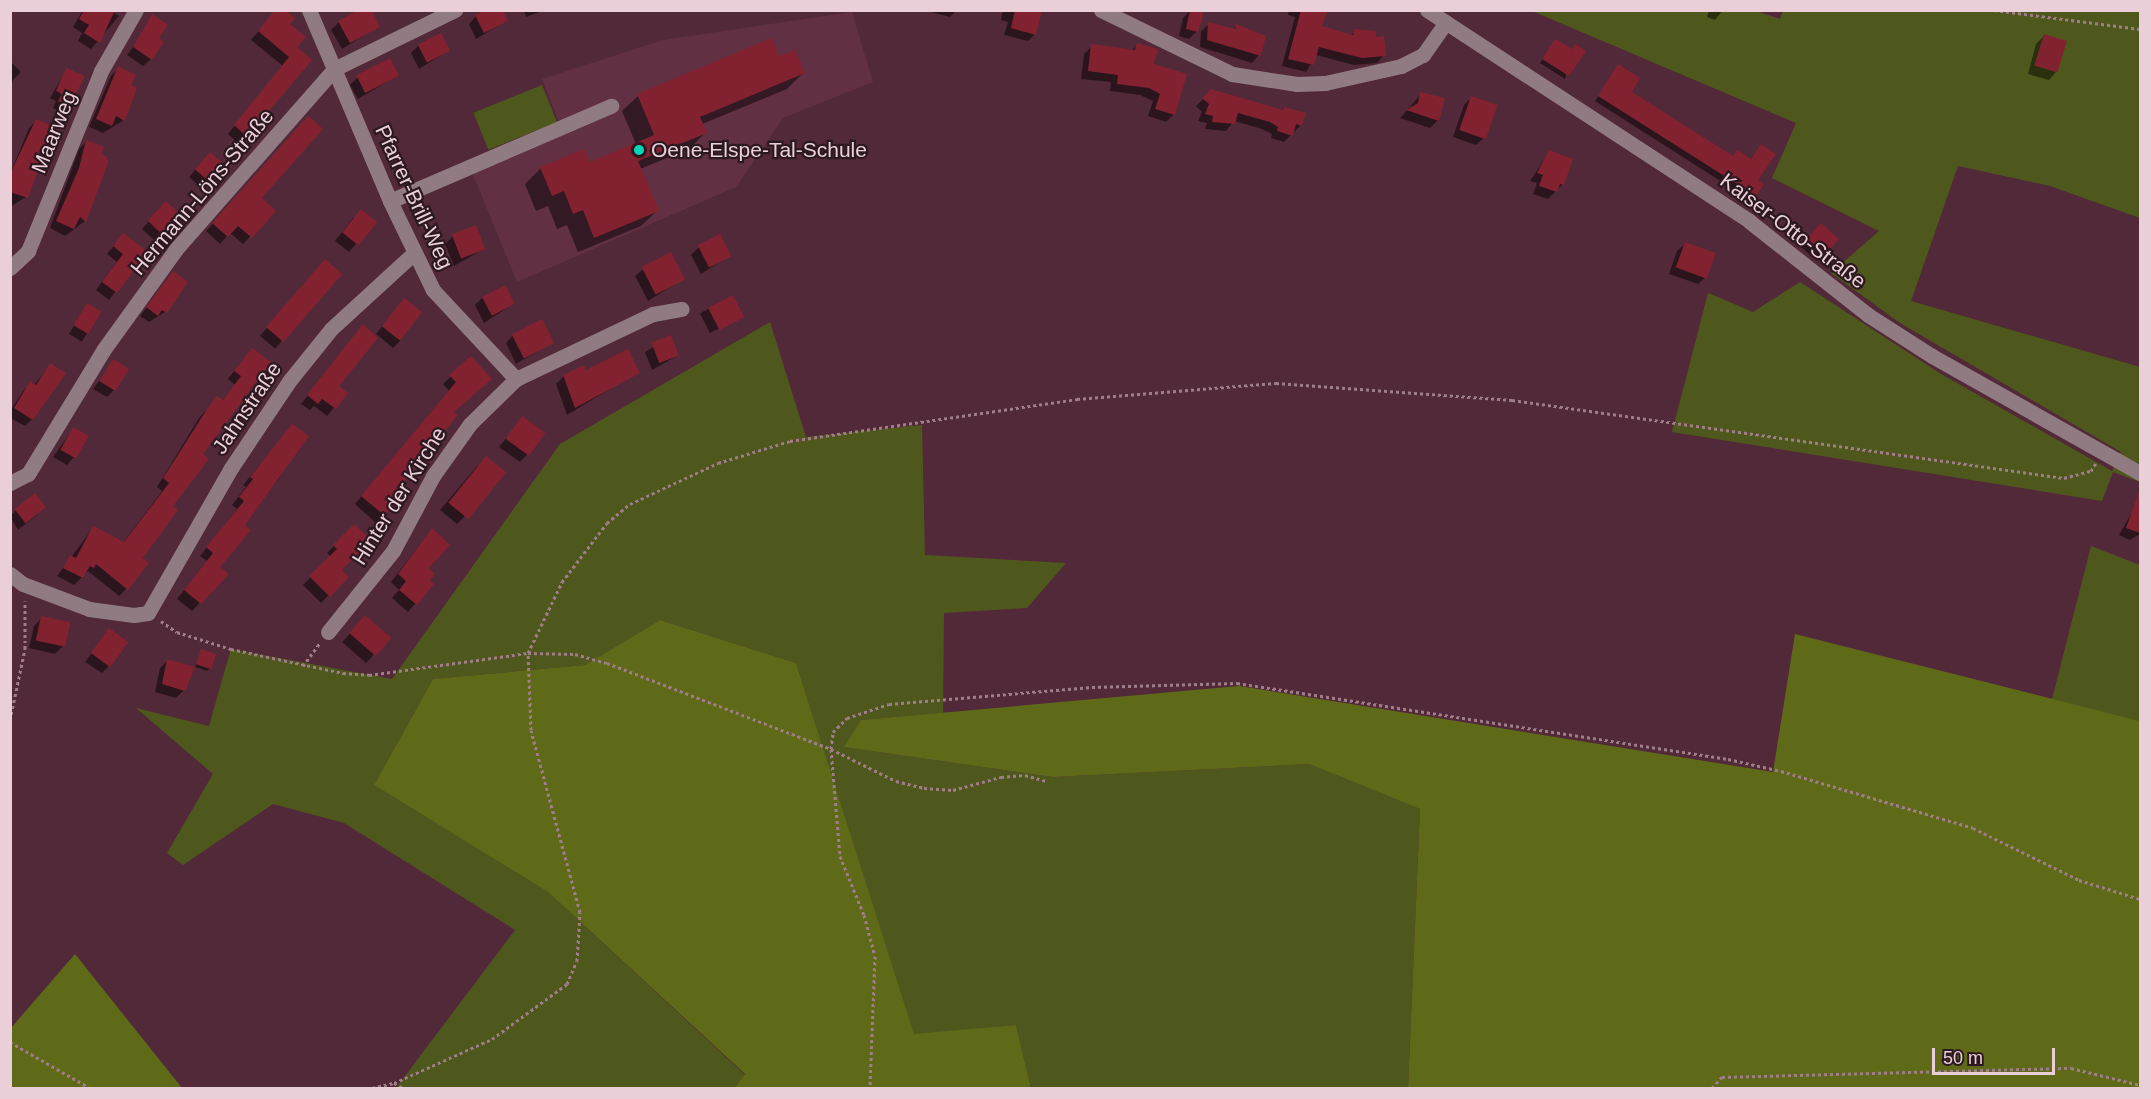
<!DOCTYPE html>
<meta charset="utf-8">
<style>
body{margin:0}
#map{position:relative;width:2151px;height:1099px;overflow:hidden;background:#522938;font-family:Helvetica,sans-serif}
div>[style]{position:absolute}
[style*='--x']{left:calc(var(--x)*1px);top:calc(var(--y)*1px);width:calc(var(--w)*1px);rotate:calc(var(--a)*1deg)}
.built>*{inset:0;background:#613043}
.green>*{inset:0;background:#4f581c;transform-origin:0 0}
.forest>*{inset:0;background:#5f6a19}
.shadow>*{inset:0;background:#0007;transform-origin:0 0}
.building>*{inset:0;background:#822230;transform-origin:0 0}
.path>*{height:3px;margin-top:-1.5px;transform-origin:0;background:repeating-linear-gradient(90deg,#9f7d89 0 3px,transparent 0 6px)}
.minor>*{height:15px;margin:-7.5px;padding:0 7.5px;transform-origin:7.5px;border-radius:7.5px;background:#917b82}
.dots>*{width:16px;height:16px;translate:-50% -50%;box-sizing:border-box;border:3px solid #2b191f;border-radius:50%}
span{translate:-50% -50%;white-space:nowrap;text-align:center;line-height:1.15;-webkit-text-stroke:4.5px #2b191f;paint-order:stroke}
.street-label{font-size:21px;color:#eacfd8}
.poi-label{font-size:21px;color:#eacfd8}
.left{translate:0 -50%;text-align:left}
.frame{position:absolute;inset:0;border:12px solid #eacfd8;pointer-events:none}
.scale{position:absolute;left:1932px;top:1048px;width:123px;height:27px;box-sizing:border-box;border:3px solid #eacfd8;border-top:0;padding-left:8px;font-size:18px;line-height:21px;white-space:nowrap;color:#eacfd8;-webkit-text-stroke:4px #2b191f;paint-order:stroke}
</style>
<div id="map">
<div class="built">
<div style="clip-path:polygon(852px 12px,873px 82px,783px 118px,736px 187px,517px 282px,471px 170px,562px 130px,542px 79px,663px 40px)"></div>
</div>
<div class="green">
<div style="clip-path:polygon(1753px 10px,1780px 19px,1783px 10px,2140px 11px,2140px 218px,2050px 186px,1958px 166px,1911px 301px,2140px 367px,2140px 482px,2113px 472px,2102px 501px,1672px 432px,1708px 293px,1753px 312px,1800px 282px,1941px 374px,2112px 471px,2121px 452px,1900px 323px,1831px 273px,1879px 231px,1772px 178px,1796px 123px,1532px 11px)"></div>
<div style="left:542px;top:85px;width:40px;height:74px;rotate:68deg"></div>
<div style="clip-path:polygon(770px 322px,806px 437px,922px 425px,925px 555px,1066px 563px,1027px 608px,944px 613px,943px 713px,861px 720px,845px 747px,1053px 777px,1309px 764px,1420px 809px,1408px 1088px,1031px 1088px,1016px 1025px,914px 1035px,796px 663px,660px 620px,585px 665px,433px 679px,374px 785px,548px 892px,745px 1075px,735px 1088px,396px 1088px,515px 930px,344px 823px,273px 804px,183px 865px,167px 853px,213px 774px,136px 708px,209px 726px,231px 649px,392px 679px,560px 444px)"></div>
<div style="clip-path:polygon(2091px 546px,2140px 565px,2140px 721px,2052px 699px)"></div>
</div>
<div class="forest">
<div style="clip-path:polygon(660px 620px,796px 663px,914px 1034px,1016px 1025px,1031px 1088px,735px 1088px,745px 1074px,548px 892px,374px 785px,433px 679px,585px 665px)"></div>
<div style="clip-path:polygon(1795px 634px,2140px 721px,2140px 1088px,1408px 1088px,1420px 809px,1309px 764px,1053px 777px,844px 747px,861px 720px,1239px 686px,1773px 772px)"></div>
<div style="clip-path:polygon(75px 954px,182px 1088px,11px 1088px,11px 1028px)"></div>
</div>
<div class="shadow">
<div style="clip-path:polygon(83px 10px,109px 10px,119px 16px,91px 49px,78px 41px,82px 33px,73px 27px)"></div>
<div style="clip-path:polygon(524px 10px,545px 10px,526px 17px)"></div>
<div style="clip-path:polygon(923px 10px,957px 10px,950px 17px)"></div>
<div style="clip-path:polygon(1003px 10px,1041px 10px,1035px 34px,1028px 41px,1004px 35px,1008px 22px,1001px 20px)"></div>
<div style="clip-path:polygon(1191px 10px,1197px 31px,1189px 39px,1179px 36px,1183px 18px)"></div>
<div style="clip-path:polygon(1289px 10px,1326px 10px,1320px 27px,1350px 36px,1355px 31px,1375px 39px,1384px 55px,1377px 63px,1354px 65px,1316px 55px,1306px 72px,1282px 66px,1295px 17px,1288px 15px)"></div>
<div style="clip-path:polygon(1709px 10px,1723px 10px,1715px 20px,1707px 17px)"></div>
<div style="clip-path:polygon(272px 15px,295px 48px,310px 60px,239px 144px,228px 134px,283px 66px,251px 40px)"></div>
<div style="clip-path:polygon(476px 16px,506px 21px,476px 39px,469px 24px)"></div>
<div style="clip-path:polygon(339px 22px,379px 26px,342px 49px,331px 30px)"></div>
<div style="clip-path:polygon(1209px 24px,1233px 30px,1236px 26px,1259px 55px,1252px 63px,1200px 47px,1201px 31px)"></div>
<div style="clip-path:polygon(145px 31px,151px 59px,143px 66px,127px 55px)"></div>
<div style="clip-path:polygon(2044px 36px,2056px 72px,2049px 80px,2028px 74px,2036px 44px)"></div>
<div style="clip-path:polygon(1555px 41px,1571px 51px,1565px 79px,1540px 63px)"></div>
<div style="clip-path:polygon(1138px 45px,1152px 65px,1174px 114px,1166px 122px,1148px 116px,1153px 101px,1140px 95px,1110px 91px,1111px 82px,1081px 79px,1084px 54px,1092px 46px,1131px 51px)"></div>
<div style="clip-path:polygon(418px 46px,448px 51px,419px 69px,411px 53px)"></div>
<div style="clip-path:polygon(779px 58px,803px 73px,787px 89px,702px 124px,705px 133px,689px 149px,640px 169px,657px 211px,641px 226px,578px 252px,567px 225px,557px 229px,548px 206px,536px 211px,525px 184px,541px 168px,584px 151px,589px 164px,636px 144px,622px 111px,638px 96px)"></div>
<div style="clip-path:polygon(10px 61px,21px 72px,13px 80px,10px 93px)"></div>
<div style="clip-path:polygon(1618px 66px,1630px 92px,1732px 157px,1737px 152px,1750px 160px,1761px 146px,1755px 195px,1750px 200px,1595px 101px)"></div>
<div style="clip-path:polygon(119px 68px,129px 85px,124px 120px,103px 133px,89px 127px,111px 76px)"></div>
<div style="clip-path:polygon(67px 69px,68px 105px,61px 112px,53px 108px,56px 101px,50px 98px)"></div>
<div style="clip-path:polygon(397px 76px,358px 99px,350px 85px,358px 77px)"></div>
<div style="clip-path:polygon(1212px 91px,1281px 111px,1284px 108px,1301px 125px,1284px 142px,1271px 138px,1272px 134px,1262px 129px,1234px 121px,1226px 131px,1205px 129px,1207px 123px,1198px 121px,1202px 112px,1196px 106px)"></div>
<div style="clip-path:polygon(1421px 94px,1438px 120px,1430px 128px,1400px 118px)"></div>
<div style="clip-path:polygon(1471px 98px,1495px 106px,1484px 138px,1476px 145px,1453px 137px,1464px 105px)"></div>
<div style="clip-path:polygon(36px 121px,46px 160px,38px 168px,26px 197px,10px 207px,10px 174px,29px 128px)"></div>
<div style="clip-path:polygon(301px 126px,260px 198px,274px 211px,243px 244px,230px 233px,220px 244px,206px 231px)"></div>
<div style="clip-path:polygon(86px 142px,85px 221px,65px 236px,50px 228px,79px 149px)"></div>
<div style="clip-path:polygon(1549px 152px,1563px 184px,1548px 199px,1533px 194px,1537px 183px,1530px 181px)"></div>
<div style="clip-path:polygon(202px 162px,208px 180px,200px 187px,189px 177px)"></div>
<div style="clip-path:polygon(158px 211px,178px 214px,154px 240px,142px 229px)"></div>
<div style="clip-path:polygon(353px 218px,375px 222px,349px 252px,335px 241px)"></div>
<div style="clip-path:polygon(1813px 232px,1837px 239px,1817px 261px,1801px 247px)"></div>
<div style="clip-path:polygon(453px 236px,484px 249px,454px 266px,445px 244px)"></div>
<div style="clip-path:polygon(116px 243px,146px 252px,109px 300px,96px 290px,117px 262px,107px 254px)"></div>
<div style="clip-path:polygon(1685px 244px,1714px 254px,1706px 277px,1698px 284px,1669px 274px,1677px 251px)"></div>
<div style="clip-path:polygon(699px 247px,729px 256px,701px 274px,691px 255px)"></div>
<div style="left:325px;top:261px;width:20px;height:99px;rotate:41deg"></div>
<div style="clip-path:polygon(643px 269px,683px 279px,648px 301px,635px 276px)"></div>
<div style="clip-path:polygon(173px 273px,165px 312px,149px 322px,140px 316px)"></div>
<div style="left:732px;top:297px;width:22px;height:36px;rotate:63deg"></div>
<div style="clip-path:polygon(482px 298px,513px 304px,484px 323px,475px 305px)"></div>
<div style="left:87px;top:305px;width:15px;height:34px;rotate:32deg"></div>
<div style="clip-path:polygon(397px 308px,400px 341px,393px 348px,376px 334px)"></div>
<div style="clip-path:polygon(356px 334px,337px 387px,346px 393px,327px 416px,314px 406px,310px 410px,301px 404px)"></div>
<div style="clip-path:polygon(513px 335px,552px 343px,516px 364px,506px 343px)"></div>
<div style="clip-path:polygon(670px 337px,677px 356px,652px 370px,645px 352px)"></div>
<div style="clip-path:polygon(245px 357px,268px 362px,201px 454px,126px 589px,119px 596px,88px 571px,74px 585px,57px 576px,93px 528px,123px 543px,162px 491px,157px 487px,199px 418px,217px 398px,222px 401px,235px 385px,228px 379px)"></div>
<div style="clip-path:polygon(471px 358px,453px 412px,394px 491px,400px 496px,376px 523px,355px 504px,449px 391px,443px 384px)"></div>
<div style="clip-path:polygon(114px 361px,114px 390px,107px 397px,93px 389px)"></div>
<div style="clip-path:polygon(50px 365px,32px 419px,25px 426px,10px 418px,10px 411px,23px 391px,31px 383px,34px 385px)"></div>
<div style="clip-path:polygon(585px 372px,638px 372px,567px 415px,556px 384px,564px 376px)"></div>
<div style="clip-path:polygon(522px 418px,527px 455px,520px 462px,499px 447px)"></div>
<div style="clip-path:polygon(292px 426px,280px 477px,243px 525px,218px 568px,227px 574px,192px 611px,177px 599px,207px 561px,200px 556px,237px 509px,232px 505px,246px 487px,243px 485px)"></div>
<div style="clip-path:polygon(73px 429px,74px 457px,67px 465px,53px 457px)"></div>
<div style="clip-path:polygon(478px 465px,464px 517px,457px 524px,440px 510px)"></div>
<div style="clip-path:polygon(34px 495px,37px 515px,18px 530px,10px 516px)"></div>
<div style="clip-path:polygon(2134px 509px,2140px 512px,2140px 534px,2130px 540px,2119px 535px)"></div>
<div style="clip-path:polygon(354px 526px,340px 570px,347px 577px,321px 603px,303px 585px,331px 557px,327px 553px)"></div>
<div style="clip-path:polygon(425px 538px,428px 581px,432px 584px,408px 612px,392px 598px,399px 590px,391px 582px)"></div>
<div style="clip-path:polygon(42px 618px,63px 646px,55px 654px,29px 648px,34px 626px)"></div>
<div style="clip-path:polygon(358px 625px,389px 638px,366px 663px,342px 642px)"></div>
<div style="clip-path:polygon(109px 630px,110px 665px,102px 673px,85px 662px)"></div>
<div style="clip-path:polygon(202px 651px,211px 667px,207px 671px,195px 667px)"></div>
<div style="clip-path:polygon(168px 660px,184px 690px,176px 698px,155px 692px,160px 668px)"></div>
</div>
<div class="building">
<div style="clip-path:polygon(84px 10px,115px 10px,100px 43px,84px 33px,89px 25px,79px 19px)"></div>
<div style="clip-path:polygon(275px 10px,286px 10px,295px 18px,290px 24px,306px 37px,297px 47px,312px 60px,247px 137px,234px 125px,289px 57px,258px 31px)"></div>
<div style="clip-path:polygon(358px 10px,372px 10px,380px 27px,350px 43px,338px 21px)"></div>
<div style="clip-path:polygon(485px 10px,503px 10px,508px 21px,484px 33px,475px 15px)"></div>
<div style="clip-path:polygon(1015px 10px,1042px 10px,1036px 35px,1011px 28px)"></div>
<div style="clip-path:polygon(1190px 10px,1204px 12px,1198px 32px,1186px 29px)"></div>
<div style="clip-path:polygon(1301px 10px,1328px 10px,1322px 26px,1353px 35px,1354px 29px,1376px 31px,1376px 37px,1384px 36px,1386px 56px,1362px 58px,1319px 47px,1314px 65px,1288px 59px)"></div>
<div style="clip-path:polygon(152px 14px,168px 25px,159px 38px,164px 42px,152px 60px,133px 47px)"></div>
<div style="clip-path:polygon(1208px 22px,1235px 29px,1236px 24px,1266px 36px,1261px 56px,1207px 40px)"></div>
<div style="left:441px;top:33px;width:20px;height:26px;rotate:63deg"></div>
<div style="left:2044px;top:34px;width:24px;height:33px;rotate:17deg"></div>
<div style="clip-path:polygon(772px 38px,779px 56px,795px 50px,805px 73px,700px 117px,707px 133px,638px 161px,659px 211px,594px 238px,583px 210px,573px 214px,564px 191px,552px 196px,540px 167px,584px 149px,590px 162px,654px 135px,637px 94px)"></div>
<div style="clip-path:polygon(1555px 39px,1572px 49px,1575px 44px,1586px 51px,1569px 76px,1542px 59px)"></div>
<div style="clip-path:polygon(1137px 43px,1158px 49px,1154px 64px,1187px 74px,1175px 115px,1155px 109px,1160px 94px,1149px 88px,1117px 84px,1118px 75px,1088px 71px,1091px 44px,1135px 50px)"></div>
<div style="left:390px;top:58px;width:20px;height:38px;rotate:63deg"></div>
<div style="clip-path:polygon(1618px 64px,1640px 78px,1632px 92px,1733px 156px,1737px 150px,1751px 159px,1761px 144px,1776px 154px,1758px 180px,1764px 184px,1756px 196px,1598px 96px)"></div>
<div style="clip-path:polygon(118px 66px,136px 75px,131px 85px,137px 88px,125px 121px,116px 116px,112px 126px,96px 119px)"></div>
<div style="clip-path:polygon(66px 68px,85px 76px,70px 106px,58px 101px,62px 94px,56px 91px)"></div>
<div style="clip-path:polygon(1211px 89px,1283px 110px,1284px 107px,1306px 113px,1302px 126px,1296px 124px,1293px 136px,1277px 131px,1278px 127px,1270px 122px,1238px 113px,1235px 124px,1212px 122px,1213px 116px,1205px 114px,1209px 104px,1202px 98px)"></div>
<div style="clip-path:polygon(1420px 92px,1445px 98px,1439px 121px,1406px 110px,1418px 103px)"></div>
<div style="left:1471px;top:96px;width:28px;height:36px;rotate:19deg"></div>
<div style="clip-path:polygon(308px 116px,323px 129px,262px 198px,276px 211px,252px 238px,238px 226px,228px 237px,212px 223px)"></div>
<div style="clip-path:polygon(36px 119px,60px 129px,47px 161px,42px 159px,28px 198px,10px 192px,10px 174px)"></div>
<div style="clip-path:polygon(86px 140px,104px 147px,101px 154px,107px 157px,108px 163px,86px 222px,80px 217px,74px 229px,56px 221px,79px 168px)"></div>
<div style="clip-path:polygon(1549px 150px,1573px 159px,1564px 185px,1560px 184px,1557px 192px,1539px 186px,1543px 175px,1537px 173px)"></div>
<div style="left:210px;top:152px;width:18px;height:23px;rotate:41deg"></div>
<div style="left:166px;top:201px;width:19px;height:27px;rotate:43deg"></div>
<div style="left:361px;top:209px;width:21px;height:30px;rotate:39deg"></div>
<div style="left:1821px;top:223px;width:24px;height:21px;rotate:42deg"></div>
<div style="left:476px;top:225px;width:26px;height:26px;rotate:69deg"></div>
<div style="clip-path:polygon(123px 233px,148px 252px,117px 293px,102px 282px,123px 254px,113px 246px)"></div>
<div style="left:720px;top:234px;width:25px;height:25px;rotate:63deg"></div>
<div style="left:1685px;top:242px;width:33px;height:27px;rotate:20deg"></div>
<div style="left:671px;top:252px;width:31px;height:33px;rotate:63deg"></div>
<div style="left:325px;top:259px;width:23px;height:90px;rotate:41deg"></div>
<div style="clip-path:polygon(173px 271px,188px 282px,167px 313px,162px 310px,158px 316px,146px 307px)"></div>
<div style="left:505px;top:285px;width:21px;height:26px;rotate:62deg"></div>
<div style="left:733px;top:295px;width:25px;height:28px;rotate:63deg"></div>
<div style="left:404px;top:298px;width:23px;height:36px;rotate:38deg"></div>
<div style="left:87px;top:303px;width:17px;height:26px;rotate:31deg"></div>
<div style="left:542px;top:319px;width:27px;height:34px;rotate:63deg"></div>
<div style="clip-path:polygon(363px 324px,378px 338px,339px 386px,348px 393px,336px 409px,322px 399px,318px 404px,307px 395px)"></div>
<div style="left:671px;top:335px;width:22px;height:21px;rotate:69deg"></div>
<div style="clip-path:polygon(252px 348px,271px 362px,203px 454px,209px 459px,173px 506px,178px 510px,143px 558px,149px 563px,128px 590px,96px 564px,94px 568px,90px 566px,83px 578px,63px 568px,70px 555px,76px 558px,93px 526px,124px 542px,169px 483px,163px 478px,207px 409px,217px 396px,223px 400px,241px 376px,234px 371px)"></div>
<div style="clip-path:polygon(628px 349px,640px 373px,575px 408px,563px 375px,584px 365px,586px 370px)"></div>
<div style="clip-path:polygon(471px 356px,492px 379px,454px 412px,458px 415px,396px 491px,402px 496px,385px 516px,361px 496px,456px 382px,449px 375px)"></div>
<div style="left:113px;top:359px;width:19px;height:26px;rotate:32deg"></div>
<div style="clip-path:polygon(50px 363px,66px 373px,33px 420px,14px 408px,30px 381px,36px 385px)"></div>
<div style="left:522px;top:416px;width:29px;height:28px;rotate:36deg"></div>
<div style="clip-path:polygon(292px 424px,309px 436px,245px 525px,251px 530px,220px 567px,229px 574px,201px 604px,184px 590px,213px 553px,206px 547px,244px 501px,239px 497px,253px 479px,250px 477px)"></div>
<div style="left:73px;top:427px;width:18px;height:26px;rotate:29deg"></div>
<div style="left:486px;top:456px;width:26px;height:60px;rotate:39deg"></div>
<div style="clip-path:polygon(2139px 492px,2140px 492px,2140px 533px,2126px 528px)"></div>
<div style="left:35px;top:493px;width:18px;height:26px;rotate:52deg"></div>
<div style="clip-path:polygon(354px 524px,371px 540px,342px 570px,349px 577px,330px 597px,309px 576px,337px 549px,333px 545px)"></div>
<div style="clip-path:polygon(432px 528px,450px 545px,429px 568px,435px 574px,430px 580px,434px 584px,417px 605px,399px 590px,406px 581px,398px 574px)"></div>
<div style="left:365px;top:615px;width:35px;height:24px;rotate:41deg"></div>
<div style="left:41px;top:616px;width:30px;height:25px;rotate:12deg"></div>
<div style="left:109px;top:628px;width:24px;height:31px;rotate:36deg"></div>
<div style="left:201px;top:649px;width:16px;height:16px;rotate:18deg"></div>
<div style="clip-path:polygon(167px 659px,195px 667px,185px 691px,162px 684px)"></div>
</div>
<div class="path">
<div style="--x:1994;--y:10;--w:147;--a:7.4"></div>
<div style="--x:161;--y:621;--w:19;--a:35"></div>
<div style="--x:177;--y:632;--w:57;--a:17.5"></div>
<div style="--x:231;--y:649;--w:115;--a:12.1"></div>
<div style="--x:343;--y:673;--w:26;--a:4"></div>
<div style="--x:369;--y:675;--w:161;--a:-7.9"></div>
<div style="--x:528;--y:653;--w:47;--a:1.2"></div>
<div style="--x:575;--y:654;--w:33;--a:16"></div>
<div style="--x:607;--y:663;--w:240;--a:21"></div>
<div style="--x:831;--y:749;--w:17;--a:-83"></div>
<div style="--x:833;--y:732;--w:20;--a:-45"></div>
<div style="--x:847;--y:718;--w:44;--a:-18.4"></div>
<div style="--x:889;--y:704;--w:204;--a:-4.8"></div>
<div style="--x:1092;--y:687;--w:145;--a:-1.6"></div>
<div style="--x:1237;--y:683;--w:497;--a:8.8"></div>
<div style="--x:1728;--y:759;--w:54;--a:12.8"></div>
<div style="--x:1781;--y:771;--w:200;--a:16.5"></div>
<div style="--x:1973;--y:828;--w:118;--a:26.1"></div>
<div style="--x:2079;--y:880;--w:64;--a:17.3"></div>
<div style="--x:303;--y:666;--w:29;--a:-54"></div>
<div style="--x:10;--y:720;--w:73;--a:-78.1"></div>
<div style="--x:25;--y:649;--w:48;--a:-90"></div>
<div style="--x:831;--y:749;--w:107;--a:85.2"></div>
<div style="--x:840;--y:856;--w:64;--a:67.9"></div>
<div style="--x:864;--y:915;--w:42;--a:75"></div>
<div style="--x:875;--y:956;--w:132;--a:92.2"></div>
<div style="--x:831;--y:749;--w:72;--a:26.2"></div>
<div style="--x:896;--y:781;--w:29;--a:14"></div>
<div style="--x:924;--y:788;--w:29;--a:4"></div>
<div style="--x:953;--y:790;--w:50;--a:-15.2"></div>
<div style="--x:1001;--y:777;--w:24;--a:-5"></div>
<div style="--x:1025;--y:775;--w:22;--a:16"></div>
<div style="--x:10;--y:1042;--w:92;--a:29.9"></div>
<div style="--x:394;--y:1083;--w:10;--a:29"></div>
<div style="--x:372;--y:1088;--w:23;--a:-13"></div>
<div style="--x:394;--y:1083;--w:107;--a:-24.2"></div>
<div style="--x:492;--y:1039;--w:93;--a:-36.3"></div>
<div style="--x:567;--y:984;--w:25;--a:-67"></div>
<div style="--x:577;--y:961;--w:49;--a:-86.5"></div>
<div style="--x:580;--y:912;--w:188;--a:-105.1"></div>
<div style="--x:531;--y:730;--w:77;--a:-92.2"></div>
<div style="--x:528;--y:653;--w:79;--a:-64.4"></div>
<div style="--x:562;--y:582;--w:74;--a:-52.7"></div>
<div style="--x:607;--y:523;--w:30;--a:-40"></div>
<div style="--x:630;--y:504;--w:97;--a:-25"></div>
<div style="--x:718;--y:463;--w:75;--a:-17"></div>
<div style="--x:790;--y:441;--w:290;--a:-8.3"></div>
<div style="--x:1077;--y:399;--w:200;--a:-4.6"></div>
<div style="--x:1276;--y:383;--w:237;--a:4.1"></div>
<div style="--x:1512;--y:400;--w:557;--a:8.04"></div>
<div style="--x:2064;--y:478;--w:28;--a:-15"></div>
<div style="--x:2091;--y:471;--w:9;--a:-58"></div>
<div style="--x:1712;--y:1088;--w:15;--a:-48"></div>
<div style="--x:1722;--y:1077;--w:349;--a:-1.5"></div>
<div style="--x:2071;--y:1068;--w:71;--a:13.8"></div>
</div>
<div class="minor">
<div style="--x:309;--y:10;--w:207;--a:67"></div>
<div style="--x:390;--y:201;--w:99;--a:64.2"></div>
<div style="--x:433;--y:290;--w:122;--a:47"></div>
<div style="--x:1101;--y:10;--w:146;--a:26"></div>
<div style="--x:1232;--y:74;--w:66;--a:8.7"></div>
<div style="--x:1297;--y:84;--w:28;--a:-2"></div>
<div style="--x:1325;--y:83;--w:78;--a:-12.6"></div>
<div style="--x:1401;--y:66;--w:25;--a:-27"></div>
<div style="--x:1423;--y:55;--w:40;--a:-55.1"></div>
<div style="--x:1427;--y:10;--w:385;--a:33.2"></div>
<div style="--x:1749;--y:221;--w:152;--a:38.3"></div>
<div style="--x:1868;--y:315;--w:76;--a:32.6"></div>
<div style="--x:1932;--y:356;--w:239;--a:29.4"></div>
<div style="--x:390;--y:201;--w:241;--a:-23.3"></div>
<div style="--x:10;--y:268;--w:25;--a:-43"></div>
<div style="--x:28;--y:251;--w:194;--a:-67.9"></div>
<div style="--x:101;--y:71;--w:70;--a:-60.2"></div>
<div style="--x:10;--y:483;--w:20;--a:-27"></div>
<div style="--x:28;--y:474;--w:146;--a:-58.7"></div>
<div style="--x:104;--y:349;--w:123;--a:-54.2"></div>
<div style="--x:176;--y:249;--w:240;--a:-48.7"></div>
<div style="--x:334;--y:69;--w:135;--a:-26"></div>
<div style="--x:10;--y:574;--w:16;--a:38"></div>
<div style="--x:23;--y:584;--w:71;--a:20.7"></div>
<div style="--x:89;--y:609;--w:45;--a:7.6"></div>
<div style="--x:134;--y:615;--w:14;--a:-8"></div>
<div style="--x:148;--y:613;--w:167;--a:-60.2"></div>
<div style="--x:231;--y:468;--w:106;--a:-56.2"></div>
<div style="--x:290;--y:380;--w:65;--a:-51.2"></div>
<div style="--x:331;--y:329;--w:113;--a:-42.5"></div>
<div style="--x:328;--y:632;--w:104;--a:-51.3"></div>
<div style="--x:393;--y:551;--w:85;--a:-61.9"></div>
<div style="--x:433;--y:476;--w:64;--a:-54.6"></div>
<div style="--x:470;--y:424;--w:64;--a:-44.4"></div>
<div style="--x:516;--y:379;--w:152;--a:-25.4"></div>
<div style="--x:653;--y:314;--w:29;--a:-10"></div>
</div>
<div class="dots">
<div style="left:639px;top:150px;background:#05d5b6"></div>
</div>
<div class="street-label">
<span style="left:54px;top:132px;rotate:-68deg">Maarweg</span>
<span style="left:202px;top:192px;rotate:-50deg">Hermann-Löns-Straße</span>
<span style="left:414px;top:197px;rotate:65deg">Pfarrer-Brill-Weg</span>
<span style="left:1793px;top:231px;rotate:37deg">Kaiser-Otto-Straße</span>
<span style="left:247px;top:408px;rotate:-56deg">Jahnstraße</span>
<span style="left:399px;top:496px;rotate:-58deg">Hinter der Kirche</span>
</div>
<div class="poi-label">
<span class="left" style="left:651px;top:150px">Oene-Elspe-Tal-Schule</span>
</div>
<div class="frame"></div>
<div class="scale">50 m</div>
</div>
